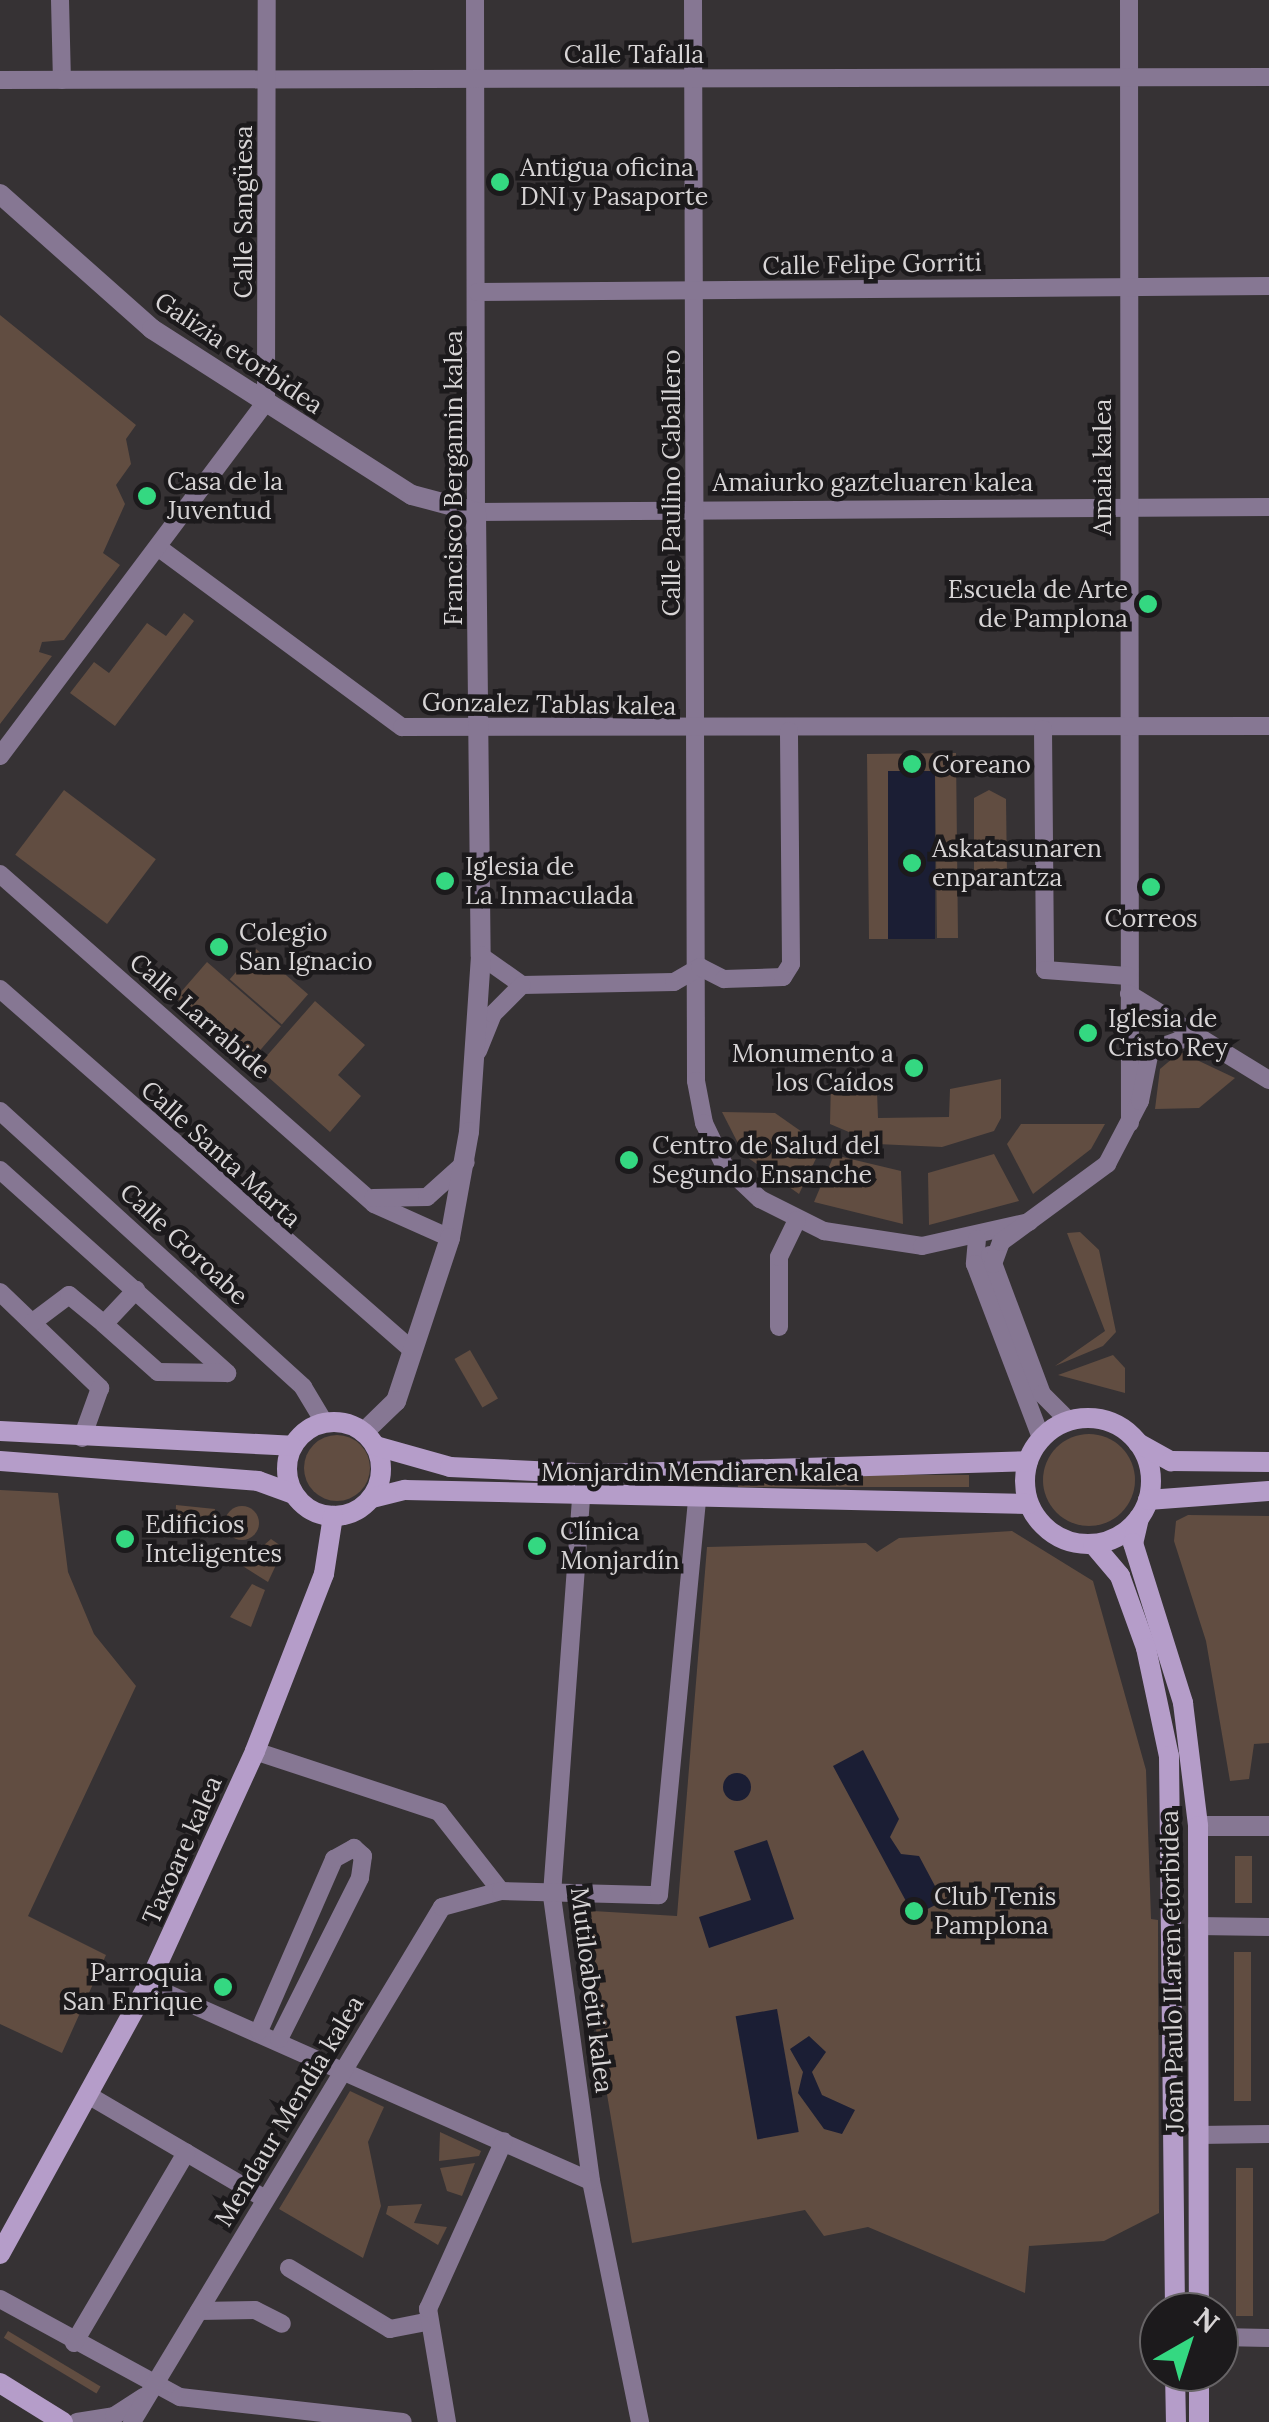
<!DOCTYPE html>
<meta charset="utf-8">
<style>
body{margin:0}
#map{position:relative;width:1269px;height:2422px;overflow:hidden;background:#363234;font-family:Lora,serif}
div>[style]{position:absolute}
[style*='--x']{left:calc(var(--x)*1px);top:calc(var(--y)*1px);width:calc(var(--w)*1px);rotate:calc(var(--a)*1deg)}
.green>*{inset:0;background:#614d41;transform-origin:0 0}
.round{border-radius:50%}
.water>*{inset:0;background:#1b1e34;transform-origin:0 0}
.minor>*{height:18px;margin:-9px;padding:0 9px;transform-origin:9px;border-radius:9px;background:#867793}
.tertiary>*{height:20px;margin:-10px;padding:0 10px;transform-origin:10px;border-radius:10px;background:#867793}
.secondary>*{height:20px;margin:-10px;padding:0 10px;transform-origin:10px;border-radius:10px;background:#b59dc9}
.secondary>.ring{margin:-10px;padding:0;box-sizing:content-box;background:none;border:20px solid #b59dc9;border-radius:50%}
.dots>*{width:28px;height:28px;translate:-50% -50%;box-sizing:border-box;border:5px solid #1c1a1c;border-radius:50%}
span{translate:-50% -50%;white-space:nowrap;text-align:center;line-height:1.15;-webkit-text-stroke:9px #1c1a1c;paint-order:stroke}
.street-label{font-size:25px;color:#d7d4d5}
.poi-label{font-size:25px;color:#d7d4d5}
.left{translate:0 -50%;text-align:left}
.right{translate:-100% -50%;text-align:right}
.north{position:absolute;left:1139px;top:2292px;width:100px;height:100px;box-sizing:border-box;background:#1c1a1c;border:2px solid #676466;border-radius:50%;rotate:39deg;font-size:28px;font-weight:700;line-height:40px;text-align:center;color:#d7d4d5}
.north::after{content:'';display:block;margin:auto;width:35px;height:45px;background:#34d881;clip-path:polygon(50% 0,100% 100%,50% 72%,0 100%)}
</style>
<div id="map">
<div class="green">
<div style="clip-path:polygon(0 315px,136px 425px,126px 439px,131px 464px,116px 485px,125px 504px,103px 553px,120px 565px,64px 640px,42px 642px,39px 652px,52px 656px,0 724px)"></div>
<div style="clip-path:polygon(184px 613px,194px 621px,115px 726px,70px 693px,94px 662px,109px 673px,147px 623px,166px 636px)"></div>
<div style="clip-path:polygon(956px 753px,958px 938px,937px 938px,935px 771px,888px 772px,890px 939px,869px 939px,867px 754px)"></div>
<div style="left:64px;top:790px;width:115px;height:81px;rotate:37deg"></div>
<div style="clip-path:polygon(989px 790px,1006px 799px,1007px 876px,990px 891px,974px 875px,974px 798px)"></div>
<div style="left:256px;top:949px;width:69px;height:40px;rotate:41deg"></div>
<div style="left:207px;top:962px;width:98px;height:47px;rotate:41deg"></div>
<div style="clip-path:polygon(315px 1001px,365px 1045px,338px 1075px,361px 1096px,330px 1132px,257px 1067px)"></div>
<div style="clip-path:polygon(1180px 1052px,1235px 1078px,1199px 1108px,1155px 1109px,1160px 1069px)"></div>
<div style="clip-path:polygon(831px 1079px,877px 1091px,878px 1118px,949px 1117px,950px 1089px,1001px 1079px,1001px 1118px,994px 1131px,942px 1147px,877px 1144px,830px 1124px)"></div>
<div style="clip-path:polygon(722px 1112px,775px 1113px,822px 1146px,799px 1194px,744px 1155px)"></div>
<div style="clip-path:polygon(1021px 1124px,1105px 1124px,1091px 1149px,1033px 1194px,1007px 1144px)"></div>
<div style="clip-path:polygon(994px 1154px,1019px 1201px,929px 1225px,928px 1173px)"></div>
<div style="clip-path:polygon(834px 1155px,901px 1171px,903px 1224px,814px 1202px)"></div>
<div style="clip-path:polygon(1080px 1232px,1099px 1250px,1116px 1332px,1103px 1346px,1055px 1366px,1105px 1331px,1067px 1233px)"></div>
<div style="left:470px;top:1350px;width:56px;height:18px;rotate:60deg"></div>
<div style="clip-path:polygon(1113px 1355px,1125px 1368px,1125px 1393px,1058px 1375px)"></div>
<div class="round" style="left:1043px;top:1434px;width:92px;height:92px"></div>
<div class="round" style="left:304px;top:1435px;width:66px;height:66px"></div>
<div style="left:969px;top:1475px;width:12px;height:231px;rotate:90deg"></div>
<div style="clip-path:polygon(0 1490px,58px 1493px,68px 1572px,94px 1634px,136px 1686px,28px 1916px,106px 1955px,62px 2053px,0 2024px)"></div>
<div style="clip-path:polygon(176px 1505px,215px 1509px,214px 1523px,175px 1525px)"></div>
<div class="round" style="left:225px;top:1506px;width:34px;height:34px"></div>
<div style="clip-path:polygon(1188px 1515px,1269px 1516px,1269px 1743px,1254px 1744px,1249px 1779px,1230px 1781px,1206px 1641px,1174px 1541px,1176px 1521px)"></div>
<div style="clip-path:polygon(1012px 1531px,1093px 1581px,1146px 1770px,1151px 1919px,1158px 1920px,1159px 2213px,1104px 2241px,1029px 2246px,1025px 2293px,868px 2227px,824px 2236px,805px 2210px,632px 2243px,576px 1910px,677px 1916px,707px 1547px,866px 1543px,877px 1552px,899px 1538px)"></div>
<div style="clip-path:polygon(271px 1539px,284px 1548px,268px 1582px,241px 1565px)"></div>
<div style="clip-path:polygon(252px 1584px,265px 1590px,251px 1627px,230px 1617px)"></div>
<div style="left:1235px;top:1856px;width:17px;height:47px"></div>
<div style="left:1234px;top:1952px;width:17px;height:149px"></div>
<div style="clip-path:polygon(350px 2091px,384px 2107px,368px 2142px,381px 2206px,363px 2258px,279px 2209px)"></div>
<div style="clip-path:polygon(440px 2132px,481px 2151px,479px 2156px,439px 2161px)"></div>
<div style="clip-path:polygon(475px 2163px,462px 2196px,447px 2191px,440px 2168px)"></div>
<div style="left:1236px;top:2168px;width:17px;height:148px"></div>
<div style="clip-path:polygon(422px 2204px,414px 2223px,447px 2227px,438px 2245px,386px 2214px,388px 2206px)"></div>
<div style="left:8px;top:2331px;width:108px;height:8px;rotate:31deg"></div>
</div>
<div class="water">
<div style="left:888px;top:771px;width:47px;height:168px"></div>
<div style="clip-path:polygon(863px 1750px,899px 1819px,890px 1837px,901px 1854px,919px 1856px,943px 1901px,914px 1916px,833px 1766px)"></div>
<div class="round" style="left:723px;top:1773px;width:28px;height:28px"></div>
<div style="clip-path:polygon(767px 1840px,794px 1919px,709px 1948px,699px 1917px,751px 1900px,734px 1851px)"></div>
<div style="left:777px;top:2009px;width:125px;height:42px;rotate:80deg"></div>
<div style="clip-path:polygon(809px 2036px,826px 2052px,812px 2072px,822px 2095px,855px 2110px,842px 2134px,824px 2129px,798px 2093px,803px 2072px,790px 2049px)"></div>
</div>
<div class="minor">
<div style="--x:60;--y:0;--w:80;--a:88.6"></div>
<div style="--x:475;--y:0;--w:512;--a:89.89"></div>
<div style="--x:476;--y:512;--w:793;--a:-0.36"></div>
<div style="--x:693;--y:0;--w:1081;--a:89.84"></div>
<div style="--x:696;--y:1081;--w:43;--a:79.2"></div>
<div style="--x:704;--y:1123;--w:47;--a:64.5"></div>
<div style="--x:724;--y:1165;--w:50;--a:43.4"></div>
<div style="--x:760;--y:1199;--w:72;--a:26.6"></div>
<div style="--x:824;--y:1231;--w:99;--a:8.7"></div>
<div style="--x:922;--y:1246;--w:110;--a:-12.6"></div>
<div style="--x:1129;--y:0;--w:1123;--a:89.95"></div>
<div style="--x:0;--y:80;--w:1269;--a:-0.14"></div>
<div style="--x:477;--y:292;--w:792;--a:-0.43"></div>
<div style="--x:159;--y:548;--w:302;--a:36.4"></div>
<div style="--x:402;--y:727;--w:867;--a:-0.07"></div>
<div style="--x:1043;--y:729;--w:241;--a:89.5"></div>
<div style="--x:1045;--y:970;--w:83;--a:4.1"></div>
<div style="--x:0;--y:756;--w:443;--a:-53.1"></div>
<div style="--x:266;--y:402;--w:402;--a:-89.9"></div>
<div style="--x:0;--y:874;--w:499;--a:41.4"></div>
<div style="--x:374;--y:1204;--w:83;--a:24.1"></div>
<div style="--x:481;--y:956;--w:50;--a:35.3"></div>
<div style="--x:522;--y:985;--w:152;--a:-1.1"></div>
<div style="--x:674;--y:982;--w:30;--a:-30"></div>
<div style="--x:700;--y:967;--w:27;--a:27"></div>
<div style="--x:724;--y:979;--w:59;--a:-1.9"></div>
<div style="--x:783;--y:977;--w:15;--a:-58"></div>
<div style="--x:791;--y:964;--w:233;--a:-90.5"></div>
<div style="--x:0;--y:989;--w:549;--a:41.23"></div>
<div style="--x:1129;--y:994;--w:164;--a:31.6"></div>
<div style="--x:478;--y:1051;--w:40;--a:-68"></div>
<div style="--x:493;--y:1014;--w:41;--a:-45"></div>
<div style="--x:0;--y:1111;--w:410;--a:42.3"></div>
<div style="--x:303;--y:1387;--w:41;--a:59"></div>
<div style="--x:0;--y:1170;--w:305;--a:41.8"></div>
<div style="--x:227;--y:1373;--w:69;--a:-179.2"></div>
<div style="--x:158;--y:1372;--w:72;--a:-138.4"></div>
<div style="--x:373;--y:1198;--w:54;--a:-1.1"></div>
<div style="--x:427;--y:1197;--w:52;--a:-41.9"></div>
<div style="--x:977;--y:1239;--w:25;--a:95"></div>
<div style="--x:975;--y:1264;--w:186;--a:69.2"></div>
<div style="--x:990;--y:1255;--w:148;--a:69.5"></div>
<div style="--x:1042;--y:1394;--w:38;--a:45"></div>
<div style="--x:993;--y:1264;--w:23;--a:-70"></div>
<div style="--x:1001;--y:1242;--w:132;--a:-36.3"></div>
<div style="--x:1107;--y:1164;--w:71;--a:-62.4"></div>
<div style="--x:1140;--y:1101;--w:51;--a:-78.7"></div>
<div style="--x:1150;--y:1051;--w:47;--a:-20"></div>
<div style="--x:0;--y:1292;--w:139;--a:43.8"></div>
<div style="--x:100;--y:1388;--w:53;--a:109.8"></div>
<div style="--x:33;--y:1322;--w:45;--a:-36.9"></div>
<div style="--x:69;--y:1295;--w:45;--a:39.6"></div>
<div style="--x:104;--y:1324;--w:47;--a:-46.7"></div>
<div style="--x:779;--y:1327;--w:70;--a:-90"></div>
<div style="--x:779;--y:1257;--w:41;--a:-64.1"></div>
<div style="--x:581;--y:1499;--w:398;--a:94.2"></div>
<div style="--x:552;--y:1896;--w:288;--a:82.2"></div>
<div style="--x:591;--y:2181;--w:246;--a:78.5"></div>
<div style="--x:255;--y:1751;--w:194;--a:18.3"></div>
<div style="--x:439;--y:1812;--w:100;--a:51.9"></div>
<div style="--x:1197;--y:1926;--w:72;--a:0.8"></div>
<div style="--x:148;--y:1985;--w:484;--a:23.9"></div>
<div style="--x:259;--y:2031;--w:188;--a:-66.4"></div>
<div style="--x:334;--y:1859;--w:23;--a:-29"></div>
<div style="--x:354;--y:1848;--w:12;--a:42"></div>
<div style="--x:363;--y:1856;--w:22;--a:98"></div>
<div style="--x:360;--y:1878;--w:180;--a:116.7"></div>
<div style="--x:88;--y:2095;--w:205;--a:30.4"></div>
<div style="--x:1198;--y:2135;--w:71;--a:-0.8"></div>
<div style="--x:289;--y:2268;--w:118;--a:31.1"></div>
<div style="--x:390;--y:2329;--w:37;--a:-11"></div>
<div style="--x:0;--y:2299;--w:205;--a:28.6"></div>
<div style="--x:180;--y:2397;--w:224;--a:6.4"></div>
<div style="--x:199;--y:2311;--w:56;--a:-1"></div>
<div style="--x:255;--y:2310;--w:30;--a:27"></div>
<div style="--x:1219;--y:2337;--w:50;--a:1.1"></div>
<div style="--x:74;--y:2343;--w:221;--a:-59.5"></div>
<div style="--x:77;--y:2422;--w:37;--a:-9"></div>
<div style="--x:114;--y:2416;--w:35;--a:-33"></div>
<div style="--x:132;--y:2422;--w:601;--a:-58.95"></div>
<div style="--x:442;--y:1907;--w:61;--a:-15.2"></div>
<div style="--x:501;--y:1891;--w:158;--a:1.5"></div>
<div style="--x:659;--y:1895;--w:397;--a:-84.5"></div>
<div style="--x:447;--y:2422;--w:115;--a:-99.5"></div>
<div style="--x:428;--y:2309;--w:184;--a:-65.7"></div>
</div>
<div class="tertiary">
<div style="--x:0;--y:194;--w:203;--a:41.6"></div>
<div style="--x:152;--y:329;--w:308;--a:32.6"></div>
<div style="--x:412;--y:495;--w:66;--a:14.9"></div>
<div style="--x:476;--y:512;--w:444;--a:89.4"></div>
<div style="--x:481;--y:956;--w:176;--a:93.9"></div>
<div style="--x:469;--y:1132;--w:108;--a:100.2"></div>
<div style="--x:450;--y:1238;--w:172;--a:108.3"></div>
<div style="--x:396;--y:1401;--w:45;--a:135.9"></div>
<div style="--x:1198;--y:1826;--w:71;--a:0"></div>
</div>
<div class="secondary">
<div class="ring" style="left:1025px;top:1418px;width:106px;height:106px"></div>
<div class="ring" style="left:287px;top:1422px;width:74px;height:74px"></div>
<div style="--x:0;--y:1431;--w:292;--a:2.9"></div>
<div style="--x:1138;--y:1443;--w:38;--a:29"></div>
<div style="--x:1171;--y:1461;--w:98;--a:0.6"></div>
<div style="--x:376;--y:1446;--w:77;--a:15.8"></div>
<div style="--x:450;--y:1467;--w:148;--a:2.7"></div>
<div style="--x:598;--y:1474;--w:430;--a:-1.7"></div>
<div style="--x:0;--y:1461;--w:259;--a:4.4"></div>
<div style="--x:258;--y:1481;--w:38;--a:20"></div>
<div style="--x:372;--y:1498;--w:34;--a:-14"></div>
<div style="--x:405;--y:1490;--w:624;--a:1.29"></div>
<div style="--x:1148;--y:1500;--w:121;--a:-4.3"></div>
<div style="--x:1139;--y:1518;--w:26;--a:103"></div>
<div style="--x:1133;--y:1543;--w:168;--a:72.6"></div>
<div style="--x:1183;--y:1703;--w:124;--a:83"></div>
<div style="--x:1198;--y:1826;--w:486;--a:89.9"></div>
<div style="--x:1093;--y:1544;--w:42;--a:49.8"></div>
<div style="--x:1120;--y:1576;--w:77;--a:70.1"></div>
<div style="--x:1146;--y:1648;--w:110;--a:78"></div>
<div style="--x:1169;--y:1756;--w:556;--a:89.38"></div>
<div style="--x:0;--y:2254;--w:307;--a:-61.2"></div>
<div style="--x:148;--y:1985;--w:257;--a:-65.4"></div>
<div style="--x:255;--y:1751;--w:190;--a:-68.7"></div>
<div style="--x:324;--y:1574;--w:59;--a:-81.2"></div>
<div style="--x:1175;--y:2372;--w:50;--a:88.9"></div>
<div style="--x:1199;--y:2372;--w:50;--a:90"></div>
<div style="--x:0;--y:2383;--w:74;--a:31.8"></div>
</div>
<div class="dots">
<div style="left:500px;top:182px;background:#34d881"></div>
<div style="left:147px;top:496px;background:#34d881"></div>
<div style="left:1148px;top:604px;background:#34d881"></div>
<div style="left:912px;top:764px;background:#34d881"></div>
<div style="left:912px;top:863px;background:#34d881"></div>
<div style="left:445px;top:881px;background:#34d881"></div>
<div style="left:1151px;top:887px;background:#34d881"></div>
<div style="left:219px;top:947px;background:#34d881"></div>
<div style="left:1088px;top:1033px;background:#34d881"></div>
<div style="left:914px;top:1068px;background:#34d881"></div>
<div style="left:629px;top:1160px;background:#34d881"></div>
<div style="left:125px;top:1539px;background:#34d881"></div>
<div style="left:537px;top:1546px;background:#34d881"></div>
<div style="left:914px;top:1911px;background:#34d881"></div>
<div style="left:223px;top:1987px;background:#34d881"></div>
</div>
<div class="street-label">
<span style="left:634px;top:54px">Calle Tafalla</span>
<span style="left:243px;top:212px;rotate:-90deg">Calle Sangüesa</span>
<span style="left:872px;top:264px;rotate:-1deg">Calle Felipe Gorriti</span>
<span style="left:239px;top:353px;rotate:34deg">Galizia etorbidea</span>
<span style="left:1102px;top:467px;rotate:-90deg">Amaia kalea</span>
<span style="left:453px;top:478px;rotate:-90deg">Francisco Bergamin kalea</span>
<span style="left:873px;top:482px">Amaiurko gazteluaren kalea</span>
<span style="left:671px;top:483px;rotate:-90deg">Calle Paulino Caballero</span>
<span style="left:549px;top:704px;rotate:1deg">Gonzalez Tablas kalea</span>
<span style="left:200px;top:1016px;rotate:41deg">Calle Larrabide</span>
<span style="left:221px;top:1154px;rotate:42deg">Calle Santa Marta</span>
<span style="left:184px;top:1244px;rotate:43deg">Calle Goroabe</span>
<span style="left:700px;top:1472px">Monjardin Mendiaren kalea</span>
<span style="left:182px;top:1850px;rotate:-66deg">Taxoare kalea</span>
<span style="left:1172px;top:1971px;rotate:-91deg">Joan Paulo II.aren etorbidea</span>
<span style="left:592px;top:1990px;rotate:83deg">Mutiloabeiti kalea</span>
<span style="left:289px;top:2111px;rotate:-59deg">Mendaur Mendia kalea</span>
</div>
<div class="poi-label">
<span class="left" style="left:520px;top:182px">Antigua oficina<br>DNI y Pasaporte</span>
<span class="left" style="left:167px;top:496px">Casa de la<br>Juventud</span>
<span class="right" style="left:1128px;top:604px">Escuela de Arte<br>de Pamplona</span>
<span class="left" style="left:932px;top:764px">Coreano</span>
<span class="left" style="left:932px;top:863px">Askatasunaren<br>enparantza</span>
<span class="left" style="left:465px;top:881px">Iglesia de<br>La Inmaculada</span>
<span style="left:1151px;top:918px">Correos</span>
<span class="left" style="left:239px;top:947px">Colegio<br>San Ignacio</span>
<span class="left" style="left:1108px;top:1033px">Iglesia de<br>Cristo Rey</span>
<span class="right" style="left:894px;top:1068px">Monumento a<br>los Caídos</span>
<span class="left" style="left:652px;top:1160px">Centro de Salud del<br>Segundo Ensanche</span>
<span class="left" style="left:145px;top:1539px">Edificios<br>Inteligentes</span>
<span class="left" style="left:560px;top:1546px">Clínica<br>Monjardín</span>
<span class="left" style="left:934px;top:1911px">Club Tenis<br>Pamplona</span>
<span class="right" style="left:203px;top:1987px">Parroquia<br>San Enrique</span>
</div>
<div class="north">N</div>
</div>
